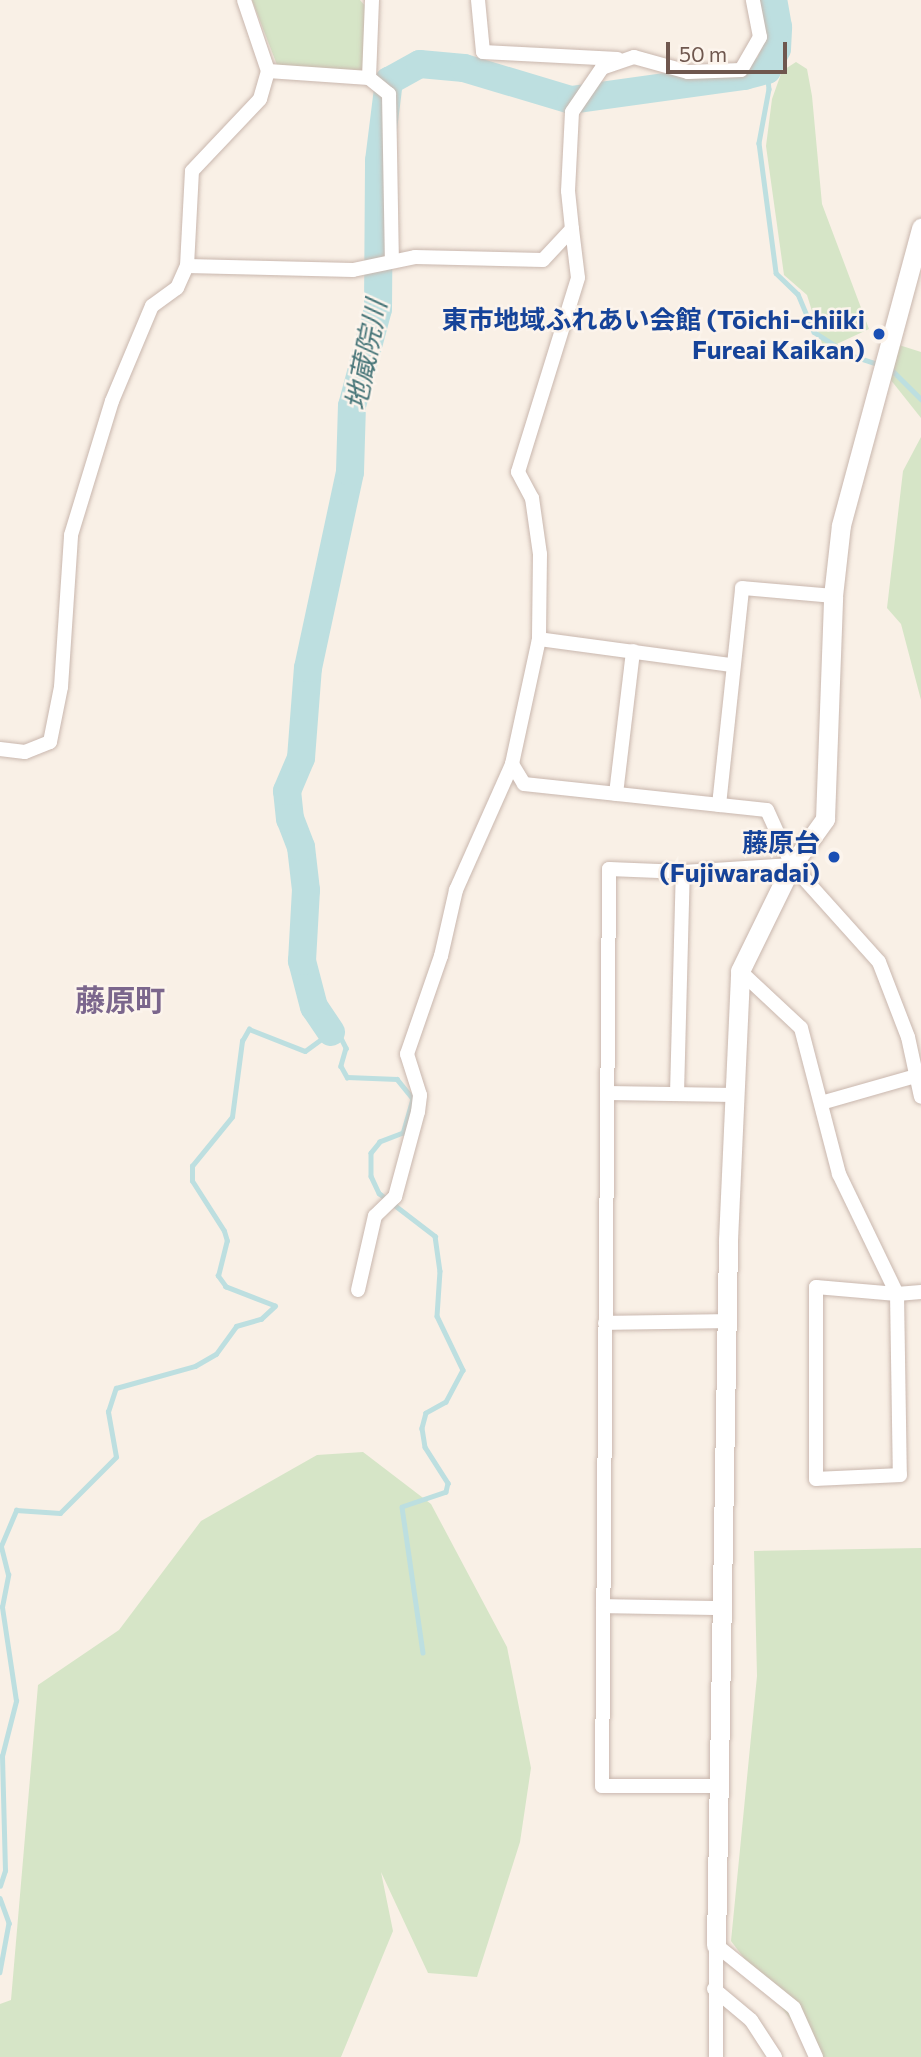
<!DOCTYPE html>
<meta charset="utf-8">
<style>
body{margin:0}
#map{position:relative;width:921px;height:2057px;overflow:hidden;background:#f9f0e6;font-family:Commissioner,"Noto Sans JP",sans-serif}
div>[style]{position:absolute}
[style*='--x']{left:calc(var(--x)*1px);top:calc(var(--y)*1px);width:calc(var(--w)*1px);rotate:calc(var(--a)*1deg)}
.green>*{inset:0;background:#d6e5c7}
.stream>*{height:4.5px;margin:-2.25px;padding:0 2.25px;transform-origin:2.25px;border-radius:2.25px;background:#bddfe0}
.river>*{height:28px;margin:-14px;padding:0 14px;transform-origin:14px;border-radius:14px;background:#bddfe0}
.roads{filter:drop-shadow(0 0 2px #c9b7ae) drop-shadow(0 0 2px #c9b7ae)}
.street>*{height:14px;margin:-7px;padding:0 7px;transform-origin:7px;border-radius:7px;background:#fff}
.secondary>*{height:19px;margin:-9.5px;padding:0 9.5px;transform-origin:9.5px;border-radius:9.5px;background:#fff}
.dots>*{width:19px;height:19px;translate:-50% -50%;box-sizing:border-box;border:4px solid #fcf4ec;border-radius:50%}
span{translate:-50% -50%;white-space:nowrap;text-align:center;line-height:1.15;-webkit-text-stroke:5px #fcf4ec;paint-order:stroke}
.transit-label{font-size:26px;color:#164399;font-weight:700}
.right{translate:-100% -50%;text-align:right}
.water-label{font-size:28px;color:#487679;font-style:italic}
.quarter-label{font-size:30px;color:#7b668c;font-weight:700}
.scale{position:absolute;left:666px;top:42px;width:121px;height:32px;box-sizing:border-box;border:4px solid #6f574e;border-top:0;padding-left:9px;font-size:21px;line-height:24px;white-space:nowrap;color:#6f574e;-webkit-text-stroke:5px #fcf4ec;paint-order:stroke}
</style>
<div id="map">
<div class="green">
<div style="clip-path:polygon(252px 0,360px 0,366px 7px,363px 73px,277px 65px)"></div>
<div style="clip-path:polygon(796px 62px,807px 69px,812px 96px,822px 204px,869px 329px,824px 350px,807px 295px,784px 275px,766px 146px,772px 99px,782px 71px)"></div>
<div style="clip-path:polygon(899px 345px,921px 352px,921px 418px,890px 379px)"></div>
<div style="clip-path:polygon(921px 437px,921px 700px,901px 624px,887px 608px,903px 471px)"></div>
<div style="clip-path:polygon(363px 1452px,431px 1504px,507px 1647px,531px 1768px,520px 1842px,477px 1977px,428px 1973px,381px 1872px,393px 1931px,341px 2057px,0 2057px,0 2004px,11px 2000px,38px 1685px,119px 1630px,201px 1521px,317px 1455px)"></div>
<div style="clip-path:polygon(921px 1548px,921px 2057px,819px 2057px,731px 1941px,757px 1676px,754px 1551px)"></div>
</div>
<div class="stream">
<div style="--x:767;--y:70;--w:19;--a:84"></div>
<div style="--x:769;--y:89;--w:55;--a:100.5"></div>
<div style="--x:759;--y:143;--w:131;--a:82.5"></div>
<div style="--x:776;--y:273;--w:30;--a:44"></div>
<div style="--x:798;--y:294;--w:41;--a:67.2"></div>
<div style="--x:814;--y:332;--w:43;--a:32.6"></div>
<div style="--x:850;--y:355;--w:29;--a:18"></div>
<div style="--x:890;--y:368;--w:44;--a:45"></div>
<div style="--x:0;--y:1886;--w:16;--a:-72"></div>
<div style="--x:5;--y:1871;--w:115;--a:-91.5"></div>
<div style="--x:2;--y:1756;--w:57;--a:-75.7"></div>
<div style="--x:16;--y:1701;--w:95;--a:-98.5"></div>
<div style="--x:2;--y:1607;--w:33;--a:-79"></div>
<div style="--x:8;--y:1575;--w:30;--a:-104"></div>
<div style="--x:1;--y:1546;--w:39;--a:-67"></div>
<div style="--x:16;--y:1510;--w:44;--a:3.9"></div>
<div style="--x:60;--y:1513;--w:79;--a:-45"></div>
<div style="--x:116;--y:1457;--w:46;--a:-100.1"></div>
<div style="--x:108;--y:1412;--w:25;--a:-72"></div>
<div style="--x:116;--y:1388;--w:82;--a:-15.6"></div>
<div style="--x:195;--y:1366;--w:24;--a:-30"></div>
<div style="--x:216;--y:1354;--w:34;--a:-54"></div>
<div style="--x:236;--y:1326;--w:26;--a:-16"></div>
<div style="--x:261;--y:1319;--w:19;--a:-43"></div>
<div style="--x:275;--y:1306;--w:53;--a:-158.8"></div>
<div style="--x:226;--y:1287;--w:14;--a:-126"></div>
<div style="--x:218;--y:1276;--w:36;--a:-76"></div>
<div style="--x:227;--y:1241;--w:10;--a:-107"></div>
<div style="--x:224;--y:1231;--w:59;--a:-122.6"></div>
<div style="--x:192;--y:1181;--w:15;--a:-90"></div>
<div style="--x:192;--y:1166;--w:63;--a:-50.8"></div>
<div style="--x:232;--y:1117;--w:77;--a:-82.5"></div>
<div style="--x:242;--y:1041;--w:14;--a:-60"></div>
<div style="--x:249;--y:1029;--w:60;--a:21.4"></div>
<div style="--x:305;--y:1051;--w:32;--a:-36"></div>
<div style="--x:331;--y:1032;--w:8;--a:14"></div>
<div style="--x:339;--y:1034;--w:16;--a:63"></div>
<div style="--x:346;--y:1048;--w:19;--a:106"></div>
<div style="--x:341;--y:1066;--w:13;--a:61"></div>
<div style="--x:347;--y:1077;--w:50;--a:2.3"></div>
<div style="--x:397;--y:1079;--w:26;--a:51"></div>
<div style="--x:413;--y:1099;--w:35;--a:106"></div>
<div style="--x:403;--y:1133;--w:25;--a:159"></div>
<div style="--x:380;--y:1142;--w:14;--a:129"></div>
<div style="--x:371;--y:1153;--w:23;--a:90"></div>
<div style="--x:371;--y:1176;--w:19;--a:65"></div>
<div style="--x:379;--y:1193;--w:71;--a:37.5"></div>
<div style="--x:435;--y:1236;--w:35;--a:82"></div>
<div style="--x:440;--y:1271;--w:45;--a:93.8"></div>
<div style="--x:437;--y:1316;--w:60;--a:64.3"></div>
<div style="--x:463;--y:1370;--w:36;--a:118"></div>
<div style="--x:446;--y:1402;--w:23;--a:151"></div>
<div style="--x:426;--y:1413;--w:16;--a:105"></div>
<div style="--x:422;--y:1428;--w:19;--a:81"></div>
<div style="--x:425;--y:1447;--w:43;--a:57.4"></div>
<div style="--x:448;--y:1483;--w:9;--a:103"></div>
<div style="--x:446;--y:1492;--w:46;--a:161.2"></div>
<div style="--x:402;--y:1507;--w:147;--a:81.8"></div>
<div style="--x:0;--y:1898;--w:27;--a:70"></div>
<div style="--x:9;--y:1923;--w:50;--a:100.4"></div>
</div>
<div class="river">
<div style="--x:331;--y:1032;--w:30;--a:-124"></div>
<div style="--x:314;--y:1007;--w:48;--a:-104.6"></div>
<div style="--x:302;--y:961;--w:71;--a:-86.8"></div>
<div style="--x:306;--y:890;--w:43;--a:-96.6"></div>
<div style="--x:301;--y:847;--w:30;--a:-111"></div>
<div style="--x:290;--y:819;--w:28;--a:-96"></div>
<div style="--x:287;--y:791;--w:36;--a:-67"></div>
<div style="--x:301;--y:758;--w:90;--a:-85.6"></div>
<div style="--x:308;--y:668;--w:200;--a:-77.9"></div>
<div style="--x:350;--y:472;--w:66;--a:-88.3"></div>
<div style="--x:352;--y:406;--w:100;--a:-75"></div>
<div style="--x:378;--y:309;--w:148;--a:-89.6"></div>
<div style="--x:379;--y:161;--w:81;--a:-82.9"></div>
<div style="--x:389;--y:81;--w:35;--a:-29"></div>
<div style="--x:420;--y:64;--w:44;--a:5.2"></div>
<div style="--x:464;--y:68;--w:112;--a:16.7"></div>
<div style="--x:571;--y:100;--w:175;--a:-7.9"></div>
<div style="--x:744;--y:76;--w:24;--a:-15"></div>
<div style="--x:767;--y:70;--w:23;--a:-65"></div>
<div style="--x:777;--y:49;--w:22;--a:-87"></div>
<div style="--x:778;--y:27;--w:27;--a:-100"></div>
</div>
<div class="roads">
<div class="street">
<div style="--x:478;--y:0;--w:52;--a:84.5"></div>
<div style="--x:483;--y:52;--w:135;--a:3"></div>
<div style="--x:268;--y:71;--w:101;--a:4"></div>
<div style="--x:369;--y:78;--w:26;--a:39"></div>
<div style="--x:389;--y:94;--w:164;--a:89"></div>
<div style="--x:369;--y:78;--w:78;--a:-87.8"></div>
<div style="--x:572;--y:229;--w:49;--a:83"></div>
<div style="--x:578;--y:278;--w:203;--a:107.2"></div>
<div style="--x:518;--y:472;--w:30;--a:62"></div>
<div style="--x:532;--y:498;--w:57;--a:81.9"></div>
<div style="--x:540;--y:554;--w:85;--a:90.7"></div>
<div style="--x:539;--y:639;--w:128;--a:102.2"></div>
<div style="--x:512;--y:764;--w:23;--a:59"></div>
<div style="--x:524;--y:784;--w:244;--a:6.1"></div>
<div style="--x:767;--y:810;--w:60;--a:65.6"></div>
<div style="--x:792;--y:865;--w:130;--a:48.1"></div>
<div style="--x:879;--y:962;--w:80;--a:68.9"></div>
<div style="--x:908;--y:1037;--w:61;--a:77.8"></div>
<div style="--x:187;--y:266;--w:166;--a:1.4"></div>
<div style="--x:353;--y:270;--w:63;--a:-11.8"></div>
<div style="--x:415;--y:257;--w:128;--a:1.3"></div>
<div style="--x:543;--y:260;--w:42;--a:-46.9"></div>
<div style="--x:572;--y:229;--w:38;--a:-96"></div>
<div style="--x:568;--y:191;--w:79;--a:-87.1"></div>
<div style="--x:572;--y:112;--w:53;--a:-55.7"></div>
<div style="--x:602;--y:68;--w:34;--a:-19"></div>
<div style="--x:634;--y:57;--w:56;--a:15.5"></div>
<div style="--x:688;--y:72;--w:53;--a:-2.2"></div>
<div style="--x:741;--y:70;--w:38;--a:-60"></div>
<div style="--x:760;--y:37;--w:38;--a:-101"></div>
<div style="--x:539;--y:639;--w:195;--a:7.7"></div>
<div style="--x:0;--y:749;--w:25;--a:7"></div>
<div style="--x:25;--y:752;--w:27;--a:-22"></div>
<div style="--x:50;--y:742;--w:56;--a:-78.7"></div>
<div style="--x:61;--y:687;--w:152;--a:-86.2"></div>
<div style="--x:71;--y:535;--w:140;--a:-73"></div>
<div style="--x:112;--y:401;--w:103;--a:-67.2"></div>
<div style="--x:152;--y:306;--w:31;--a:-36"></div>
<div style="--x:177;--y:288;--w:24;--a:-66"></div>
<div style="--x:187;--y:266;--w:95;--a:-87"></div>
<div style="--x:192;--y:171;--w:99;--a:-46.6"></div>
<div style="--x:260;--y:99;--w:29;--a:-74"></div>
<div style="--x:268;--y:71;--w:75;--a:-108.7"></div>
<div style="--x:616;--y:794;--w:144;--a:-83.2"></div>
<div style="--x:719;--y:805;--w:218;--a:-83.9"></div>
<div style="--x:742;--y:588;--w:91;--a:5"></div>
<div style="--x:740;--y:971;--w:83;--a:43.1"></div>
<div style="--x:801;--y:1028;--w:151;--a:75.4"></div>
<div style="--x:839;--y:1174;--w:133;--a:64.2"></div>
<div style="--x:897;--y:1294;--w:181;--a:89.1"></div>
<div style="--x:900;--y:1475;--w:84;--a:177.3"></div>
<div style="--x:816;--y:1479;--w:192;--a:-90"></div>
<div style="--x:816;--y:1287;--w:81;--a:4.9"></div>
<div style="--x:897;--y:1294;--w:24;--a:-5"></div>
<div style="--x:607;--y:1093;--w:127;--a:0.9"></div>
<div style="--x:677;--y:1094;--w:222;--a:-88.5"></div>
<div style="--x:821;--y:1103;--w:99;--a:-15.9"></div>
<div style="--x:358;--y:1290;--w:76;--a:-77.1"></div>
<div style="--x:375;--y:1216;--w:28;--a:-44"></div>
<div style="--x:395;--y:1197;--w:88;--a:-74.9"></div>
<div style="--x:418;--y:1112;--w:17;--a:-83"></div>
<div style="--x:420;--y:1095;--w:43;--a:-107.6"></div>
<div style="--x:407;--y:1054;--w:104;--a:-70.9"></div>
<div style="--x:441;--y:956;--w:68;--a:-77.2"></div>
<div style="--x:456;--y:890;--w:138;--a:-66"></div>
<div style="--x:605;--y:1323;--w:121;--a:-0.9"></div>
<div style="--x:603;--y:1606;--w:119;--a:1"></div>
<div style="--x:721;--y:1786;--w:119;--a:180"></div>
<div style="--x:602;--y:1786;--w:917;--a:-89.56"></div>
<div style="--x:609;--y:869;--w:74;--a:2.3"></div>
<div style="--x:683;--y:872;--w:109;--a:-3.7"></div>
<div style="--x:716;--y:1945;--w:100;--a:38.9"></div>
<div style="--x:794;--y:2008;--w:54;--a:65.8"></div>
<div style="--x:714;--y:1989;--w:48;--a:40"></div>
<div style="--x:751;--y:2020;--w:44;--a:57"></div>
<div style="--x:716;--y:2057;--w:112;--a:-90"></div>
</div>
<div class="secondary">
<div style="--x:716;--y:1945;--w:705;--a:-89.02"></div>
<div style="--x:728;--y:1240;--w:269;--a:-87.4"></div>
<div style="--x:740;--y:971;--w:118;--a:-63.9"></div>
<div style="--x:792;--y:865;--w:57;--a:-54.3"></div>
<div style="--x:825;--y:819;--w:223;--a:-87.9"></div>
<div style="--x:833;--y:596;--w:71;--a:-83.6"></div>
<div style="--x:841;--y:525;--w:308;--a:-74.9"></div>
</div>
</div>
<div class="dots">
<div style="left:879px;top:334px;background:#1a4fb4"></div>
<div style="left:834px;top:857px;background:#1a4fb4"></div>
</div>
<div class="transit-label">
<span class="right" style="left:865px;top:334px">東市地域ふれあい会館 (Tōichi-chiiki<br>Fureai Kaikan)</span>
<span class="right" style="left:820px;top:857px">藤原台<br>(Fujiwaradai)</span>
</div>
<div class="water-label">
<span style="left:365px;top:355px;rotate:-79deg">地蔵院川</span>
</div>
<div class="quarter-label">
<span style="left:120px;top:999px">藤原町</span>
</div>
<div class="scale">50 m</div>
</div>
